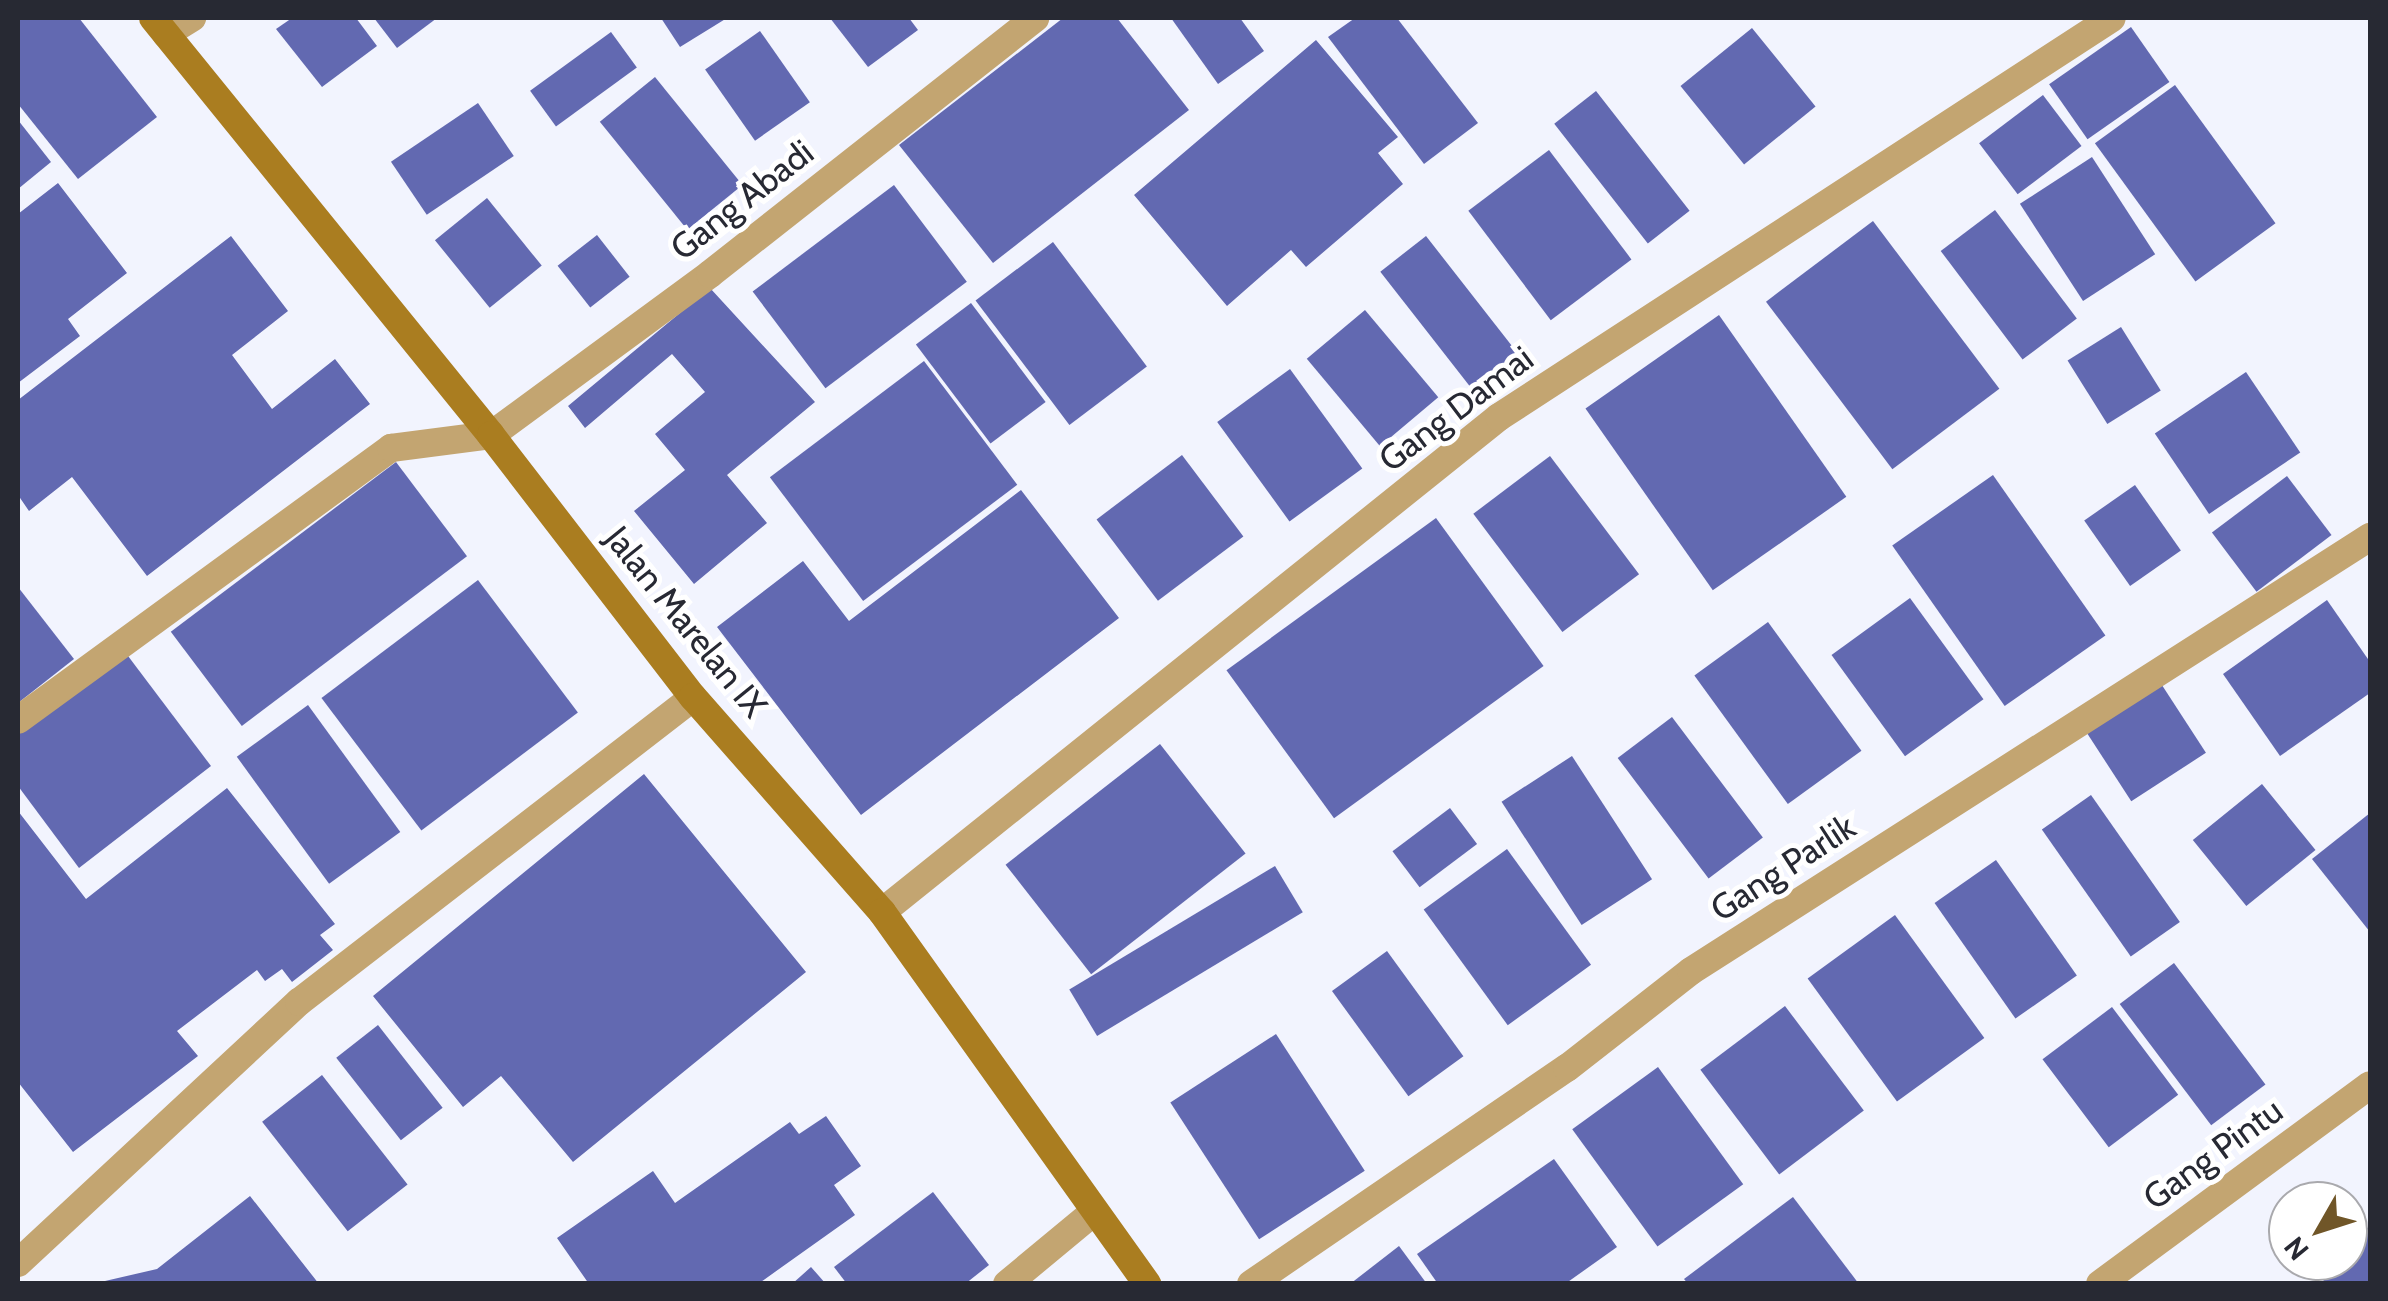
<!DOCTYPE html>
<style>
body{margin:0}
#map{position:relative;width:2388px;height:1301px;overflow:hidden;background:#f2f4fe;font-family:Cabin,sans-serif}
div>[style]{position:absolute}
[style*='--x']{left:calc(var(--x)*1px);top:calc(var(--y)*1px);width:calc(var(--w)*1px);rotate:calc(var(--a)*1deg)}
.building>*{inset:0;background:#6269b1;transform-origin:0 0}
.minor>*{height:28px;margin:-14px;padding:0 14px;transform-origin:14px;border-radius:14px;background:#c3a571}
.secondary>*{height:28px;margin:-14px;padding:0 14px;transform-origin:14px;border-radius:14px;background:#aa7d20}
span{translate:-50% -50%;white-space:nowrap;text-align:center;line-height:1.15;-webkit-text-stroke:10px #fff;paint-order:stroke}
.street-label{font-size:35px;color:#272933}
.frame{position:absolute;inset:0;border:20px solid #272933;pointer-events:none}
.north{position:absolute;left:2268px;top:1181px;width:100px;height:100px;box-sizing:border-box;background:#fff;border:2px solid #a9a9ad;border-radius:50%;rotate:231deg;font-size:28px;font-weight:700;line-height:40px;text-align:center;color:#272933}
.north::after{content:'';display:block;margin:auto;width:35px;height:45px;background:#705628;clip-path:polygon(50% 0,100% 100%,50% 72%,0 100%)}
</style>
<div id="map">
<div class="building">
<div style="clip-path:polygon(18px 18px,79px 18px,157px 117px,78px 179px,18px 104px)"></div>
<div style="clip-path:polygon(292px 18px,356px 18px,377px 46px,322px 87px,276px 29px)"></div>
<div style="clip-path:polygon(374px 18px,437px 18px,397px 48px)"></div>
<div style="clip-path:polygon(661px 18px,727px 18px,680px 47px)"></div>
<div style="clip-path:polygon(830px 18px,909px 18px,918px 30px,868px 67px)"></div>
<div style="clip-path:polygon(1063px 18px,1117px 18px,1189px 110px,993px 263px,899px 145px)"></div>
<div style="clip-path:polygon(1171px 18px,1240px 18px,1264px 51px,1218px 84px)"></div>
<div style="clip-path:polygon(1355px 18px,1397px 18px,1478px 123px,1424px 164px,1328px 37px)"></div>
<div style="left:2131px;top:27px;width:67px;height:100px;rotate:55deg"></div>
<div style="left:1752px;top:28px;width:101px;height:92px;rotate:51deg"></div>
<div style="left:760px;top:31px;width:87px;height:67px;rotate:55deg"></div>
<div style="left:611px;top:32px;width:44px;height:100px;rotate:54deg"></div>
<div style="clip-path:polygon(1316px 40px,1398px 137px,1378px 153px,1403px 184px,1306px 267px,1291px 250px,1227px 306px,1134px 195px)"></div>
<div style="left:655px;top:77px;width:139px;height:71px;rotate:51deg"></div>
<div style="left:2175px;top:85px;width:171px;height:99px;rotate:54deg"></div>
<div style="left:1596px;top:91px;width:152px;height:53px;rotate:52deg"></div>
<div style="left:2043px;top:95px;width:64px;height:80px;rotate:53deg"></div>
<div style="left:478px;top:103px;width:64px;height:105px;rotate:56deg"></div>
<div style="clip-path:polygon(18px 120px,51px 162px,18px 189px)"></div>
<div style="left:1549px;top:150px;width:137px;height:101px;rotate:53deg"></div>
<div style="left:2092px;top:157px;width:116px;height:86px;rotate:57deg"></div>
<div style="clip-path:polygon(58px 183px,127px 273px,68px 319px,80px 336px,18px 383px,18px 214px)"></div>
<div style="left:894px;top:185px;width:121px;height:177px;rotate:53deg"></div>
<div style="left:487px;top:198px;width:87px;height:67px;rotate:51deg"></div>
<div style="left:1995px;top:210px;width:136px;height:68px;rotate:53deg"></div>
<div style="left:1873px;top:221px;width:210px;height:134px;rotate:53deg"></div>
<div style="left:597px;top:235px;width:53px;height:50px;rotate:52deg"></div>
<div style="clip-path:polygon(231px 236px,288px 311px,232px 355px,272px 409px,335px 359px,370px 404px,147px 576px,72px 477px,29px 511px,18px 495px,18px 400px)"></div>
<div style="left:1426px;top:236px;width:153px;height:58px;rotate:52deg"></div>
<div style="left:1053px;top:242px;width:156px;height:97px;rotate:53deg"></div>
<div style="clip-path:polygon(710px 288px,815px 402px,727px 475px,767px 523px,694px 584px,634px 511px,685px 470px,655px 434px,705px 392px,672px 354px,585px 428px,568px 406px)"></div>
<div style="left:971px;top:303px;width:124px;height:69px;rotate:53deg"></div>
<div style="left:1365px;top:310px;width:114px;height:76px;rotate:50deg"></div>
<div style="left:1719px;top:315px;width:222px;height:163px;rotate:55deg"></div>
<div style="left:2121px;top:327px;width:75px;height:63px;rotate:58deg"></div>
<div style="left:924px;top:361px;width:155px;height:193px;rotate:53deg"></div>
<div style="left:1290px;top:369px;width:123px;height:90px;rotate:54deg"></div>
<div style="left:2246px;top:372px;width:97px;height:110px;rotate:56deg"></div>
<div style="left:1182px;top:455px;width:102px;height:107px;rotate:53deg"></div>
<div style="left:1550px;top:456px;width:148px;height:96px;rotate:53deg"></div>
<div style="left:396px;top:462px;width:118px;height:282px;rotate:53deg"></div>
<div style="left:1993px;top:475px;width:196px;height:123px;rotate:55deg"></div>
<div style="left:2287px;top:476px;width:74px;height:94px;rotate:53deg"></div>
<div style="left:2135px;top:485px;width:80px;height:62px;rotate:55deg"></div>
<div style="clip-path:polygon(1021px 490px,1119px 618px,861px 815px,717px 627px,803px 561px,849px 621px)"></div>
<div style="left:1436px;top:518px;width:183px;height:259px;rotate:54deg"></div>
<div style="left:478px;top:580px;width:166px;height:196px;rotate:53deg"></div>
<div style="clip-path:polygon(18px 587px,74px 659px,18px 703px)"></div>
<div style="left:1910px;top:598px;width:125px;height:97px;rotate:54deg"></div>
<div style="clip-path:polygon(2327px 600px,2370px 662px,2370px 693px,2280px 756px,2223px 674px)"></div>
<div style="left:1768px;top:622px;width:159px;height:91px;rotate:54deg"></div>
<div style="clip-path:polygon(122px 648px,211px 766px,79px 868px,18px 786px,18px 729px)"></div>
<div style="left:2158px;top:679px;width:88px;height:89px;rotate:57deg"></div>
<div style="left:308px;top:705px;width:157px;height:88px;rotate:54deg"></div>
<div style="left:1672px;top:717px;width:151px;height:68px;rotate:53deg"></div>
<div style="left:1160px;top:744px;width:139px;height:196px;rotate:52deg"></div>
<div style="left:1572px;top:756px;width:147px;height:84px;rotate:57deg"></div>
<div style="clip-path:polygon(644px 774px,806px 972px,573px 1162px,501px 1076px,463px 1107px,373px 996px)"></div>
<div style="left:2262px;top:784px;width:85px;height:89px;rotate:51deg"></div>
<div style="clip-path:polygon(227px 788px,335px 924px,320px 935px,333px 950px,292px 982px,282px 969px,265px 981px,257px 970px,177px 1031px,198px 1056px,73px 1152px,18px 1082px,18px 811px,86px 899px)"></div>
<div style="left:2091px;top:795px;width:155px;height:60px;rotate:55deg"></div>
<div style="left:1450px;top:808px;width:45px;height:72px;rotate:53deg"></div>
<div style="clip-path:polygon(2370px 813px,2370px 932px,2312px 859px)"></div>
<div style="left:1507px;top:849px;width:143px;height:103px;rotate:54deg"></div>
<div style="left:1996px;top:860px;width:141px;height:75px;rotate:55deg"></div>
<div style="left:1275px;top:866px;width:54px;height:240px;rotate:59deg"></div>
<div style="left:1895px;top:915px;width:152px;height:108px;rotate:54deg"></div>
<div style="left:1387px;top:951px;width:130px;height:68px;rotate:54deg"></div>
<div style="left:2174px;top:963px;width:152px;height:68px;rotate:53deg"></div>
<div style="left:1785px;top:1006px;width:131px;height:106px;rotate:53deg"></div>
<div style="left:2112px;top:1007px;width:110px;height:87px;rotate:53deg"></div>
<div style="left:378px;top:1025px;width:105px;height:53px;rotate:52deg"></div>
<div style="left:1276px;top:1034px;width:163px;height:126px;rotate:57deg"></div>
<div style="left:1658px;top:1067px;width:145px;height:106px;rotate:54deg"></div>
<div style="left:322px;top:1075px;width:139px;height:76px;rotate:52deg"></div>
<div style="clip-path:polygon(826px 1116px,861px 1166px,834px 1185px,855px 1215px,758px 1284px,589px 1284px,557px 1238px,653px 1171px,675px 1203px,790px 1122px,799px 1134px)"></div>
<div style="clip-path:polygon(1554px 1159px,1617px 1247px,1565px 1284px,1438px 1284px,1417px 1254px)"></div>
<div style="clip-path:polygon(933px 1192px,989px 1265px,965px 1284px,847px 1284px,834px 1267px)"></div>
<div style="clip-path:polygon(250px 1196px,319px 1284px,92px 1284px,157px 1269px)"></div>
<div style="clip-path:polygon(1793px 1197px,1859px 1284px,1688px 1284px,1684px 1279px)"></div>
<div style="clip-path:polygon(2370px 1226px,2370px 1284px,2326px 1284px,2314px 1267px,2348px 1261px,2348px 1242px)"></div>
<div style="clip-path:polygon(1399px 1246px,1427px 1284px,1350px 1284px)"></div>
<div style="clip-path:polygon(811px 1267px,826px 1284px,792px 1284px)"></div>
</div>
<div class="minor">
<div style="--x:166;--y:34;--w:31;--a:-32"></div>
<div style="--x:18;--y:720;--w:462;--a:-36.1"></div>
<div style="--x:391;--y:448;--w:101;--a:-7.4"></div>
<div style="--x:491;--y:435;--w:272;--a:-36.3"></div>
<div style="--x:710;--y:274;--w:414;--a:-38.2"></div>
<div style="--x:882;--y:912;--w:791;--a:-38.74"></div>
<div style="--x:1499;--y:417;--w:731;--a:-33.06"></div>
<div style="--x:18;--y:1263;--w:384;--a:-42.9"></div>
<div style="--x:299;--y:1002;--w:498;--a:-37.7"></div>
<div style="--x:1007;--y:1284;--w:114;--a:-39.7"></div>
<div style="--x:1251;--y:1284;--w:383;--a:-34.4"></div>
<div style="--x:1567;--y:1068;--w:157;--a:-38"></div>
<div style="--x:1691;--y:971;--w:806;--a:-32.59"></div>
<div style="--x:2100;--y:1284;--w:335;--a:-36.4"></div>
</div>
<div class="secondary">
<div style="--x:153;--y:18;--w:537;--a:50.97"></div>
<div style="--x:491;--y:435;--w:331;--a:52.4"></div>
<div style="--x:693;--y:697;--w:286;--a:48.7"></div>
<div style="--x:882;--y:912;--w:457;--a:54.5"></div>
</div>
<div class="street-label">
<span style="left:742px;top:200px;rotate:-38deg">Gang Abadi</span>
<span style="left:1456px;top:409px;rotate:-37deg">Gang Damai</span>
<span style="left:686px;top:622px;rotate:51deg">Jalan Marelan IX</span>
<span style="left:1783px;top:868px;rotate:-33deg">Gang Parlik</span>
<span style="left:2213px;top:1154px;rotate:-36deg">Gang Pintu</span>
</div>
<div class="frame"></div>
<div class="north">N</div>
</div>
